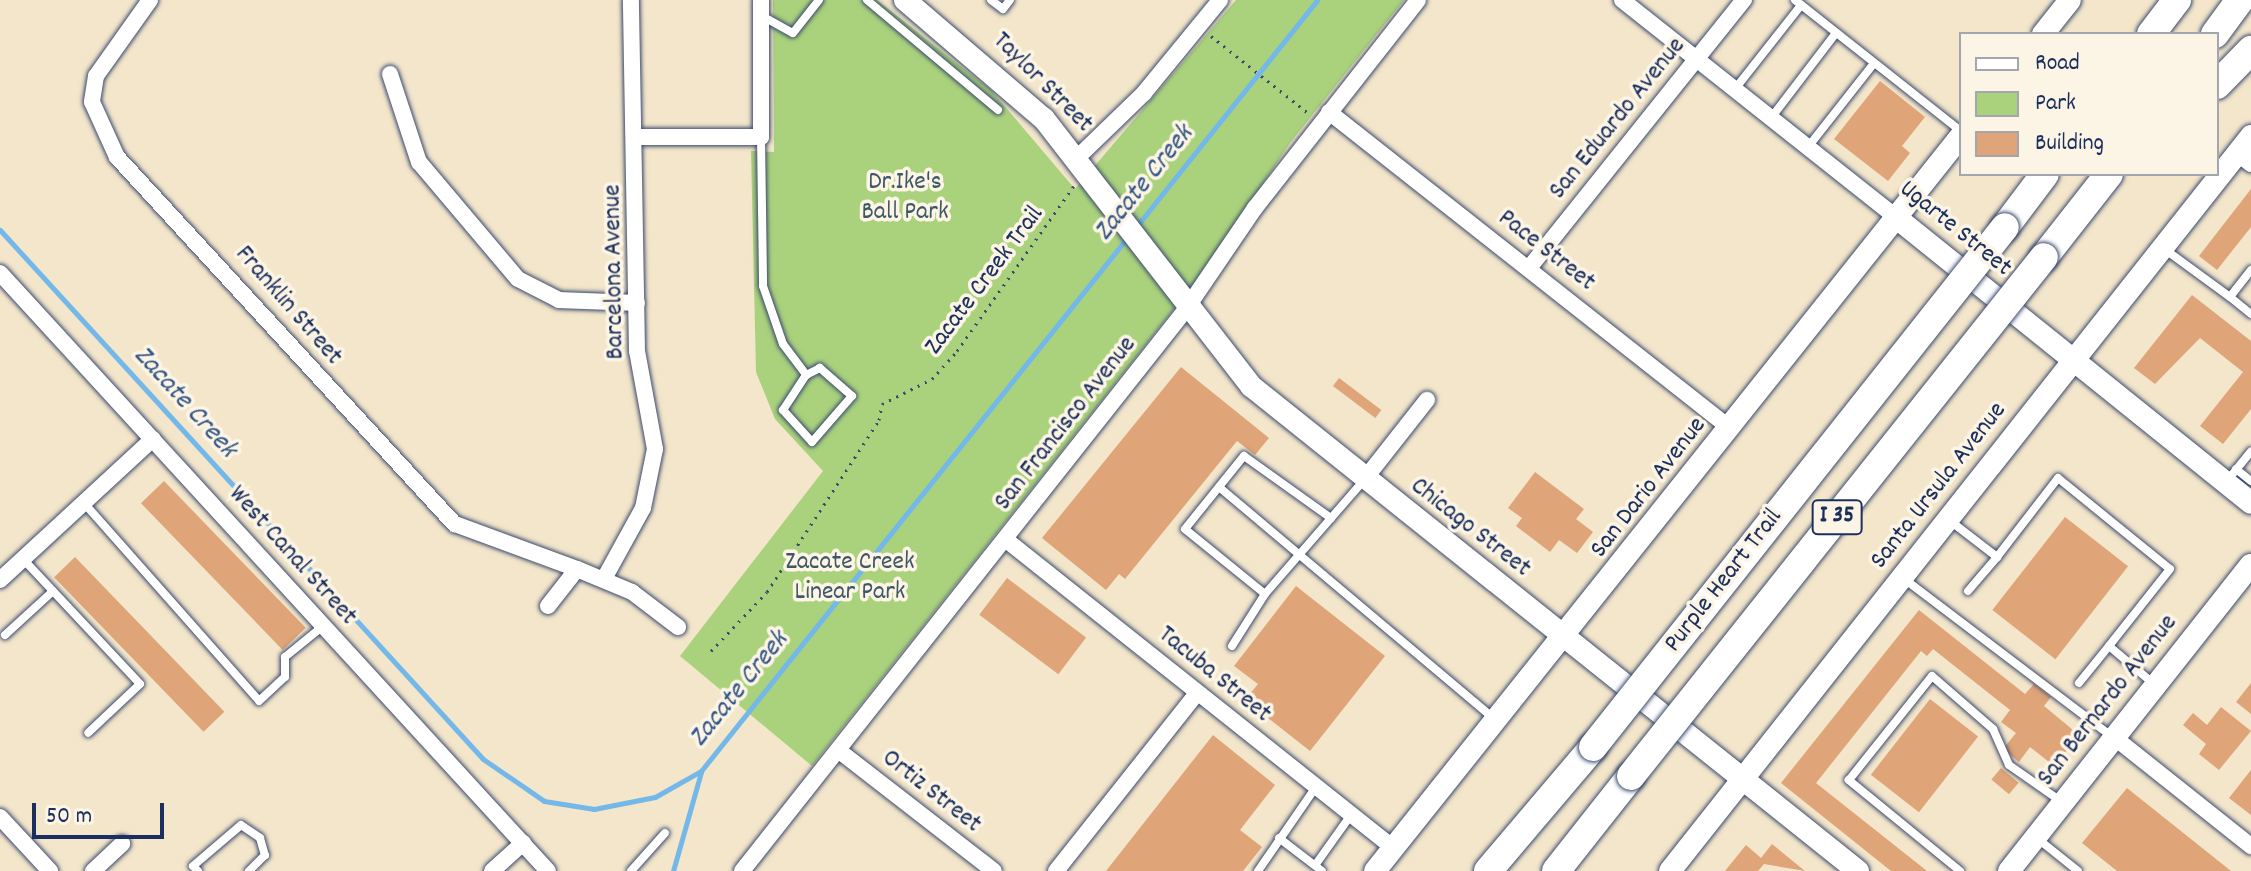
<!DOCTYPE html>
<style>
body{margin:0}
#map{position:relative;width:2251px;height:871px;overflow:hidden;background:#f3e6cb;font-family:Dekko,sans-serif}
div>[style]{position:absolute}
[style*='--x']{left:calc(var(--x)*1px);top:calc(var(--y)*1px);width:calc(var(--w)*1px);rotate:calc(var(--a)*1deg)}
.green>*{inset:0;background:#aad27d}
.stream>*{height:5px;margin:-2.5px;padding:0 2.5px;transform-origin:2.5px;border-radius:2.5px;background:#74b7e9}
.building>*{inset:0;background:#dfa478;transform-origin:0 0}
.path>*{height:3px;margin-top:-1.5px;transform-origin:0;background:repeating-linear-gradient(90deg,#3b4a6e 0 2px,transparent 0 8px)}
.roads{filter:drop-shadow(0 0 2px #3b4a6e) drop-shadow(0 0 2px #3b4a6e)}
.lane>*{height:8px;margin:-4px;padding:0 4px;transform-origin:4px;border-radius:4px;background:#fff}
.street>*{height:16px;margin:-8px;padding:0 8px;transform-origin:8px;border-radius:8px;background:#fff}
.secondary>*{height:22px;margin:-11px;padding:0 11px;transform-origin:11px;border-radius:11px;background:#fff}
.highway>*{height:28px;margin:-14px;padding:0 14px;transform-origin:14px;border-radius:14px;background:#fff}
.bridges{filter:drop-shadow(0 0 2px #3b4a6e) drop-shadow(0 0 2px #3b4a6e)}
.highway-bridge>*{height:28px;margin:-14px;padding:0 14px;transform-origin:14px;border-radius:14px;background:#fff}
span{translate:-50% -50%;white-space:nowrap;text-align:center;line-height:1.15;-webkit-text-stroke:7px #fcf5e5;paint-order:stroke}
.shield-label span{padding:2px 6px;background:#fcf5e5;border:2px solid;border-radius:6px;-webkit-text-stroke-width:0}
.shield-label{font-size:24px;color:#1b2f5e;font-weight:700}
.street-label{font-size:26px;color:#1b2f5e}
.park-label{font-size:26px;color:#3f5866}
.water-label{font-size:28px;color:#365888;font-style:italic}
.legend{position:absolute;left:1959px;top:32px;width:260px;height:144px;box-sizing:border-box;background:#fcf5e5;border:2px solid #a2a6af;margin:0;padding:10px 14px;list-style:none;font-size:24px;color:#1b2f5e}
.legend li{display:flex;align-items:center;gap:16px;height:40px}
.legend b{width:40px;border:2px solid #a2a6af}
.scale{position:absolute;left:32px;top:803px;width:132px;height:36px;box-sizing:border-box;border:4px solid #1b2f5e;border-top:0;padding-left:10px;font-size:24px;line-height:28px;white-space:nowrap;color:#1b2f5e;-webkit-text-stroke:6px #fcf5e5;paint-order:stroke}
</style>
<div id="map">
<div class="green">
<div style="clip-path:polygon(773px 0,877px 0,991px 90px,1075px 189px,1236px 0,1404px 0,1290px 143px,1208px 266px,812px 766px,680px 656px,823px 471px,775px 419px,756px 372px,751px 151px,774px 152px)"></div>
</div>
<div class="stream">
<div style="--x:1136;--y:227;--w:290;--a:-51.4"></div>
<div style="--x:0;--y:230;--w:716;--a:47.6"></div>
<div style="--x:483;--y:759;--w:74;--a:34.5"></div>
<div style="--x:544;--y:801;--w:51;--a:9.1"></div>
<div style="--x:594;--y:809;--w:62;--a:-11.1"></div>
<div style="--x:655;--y:797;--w:53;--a:-29.5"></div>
<div style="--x:701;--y:771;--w:682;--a:-51.37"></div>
<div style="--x:673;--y:871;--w:103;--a:-74.2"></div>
</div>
<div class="building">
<div style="clip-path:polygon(1880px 81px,1925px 117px,1902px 146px,1910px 153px,1888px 181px,1834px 139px)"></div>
<div style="clip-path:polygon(2251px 189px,2251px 227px,2217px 270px,2199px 256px)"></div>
<div style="clip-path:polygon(2192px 295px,2251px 341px,2251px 409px,2223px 444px,2200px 426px,2243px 372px,2200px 338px,2155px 384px,2134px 368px)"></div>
<div style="clip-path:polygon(1181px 367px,1269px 438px,1255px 455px,1237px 441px,1125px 579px,1119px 574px,1106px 590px,1042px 538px)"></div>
<div style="left:1339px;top:378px;width:53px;height:10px;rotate:37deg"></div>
<div style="clip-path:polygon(1535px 472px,1584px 509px,1576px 519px,1593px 532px,1577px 553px,1559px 540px,1550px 552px,1516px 526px,1522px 518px,1508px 508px)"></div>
<div style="left:164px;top:481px;width:204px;height:32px;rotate:46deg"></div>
<div style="left:2065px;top:517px;width:80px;height:118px;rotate:38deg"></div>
<div style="left:75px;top:557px;width:215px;height:29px;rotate:46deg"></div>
<div style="left:1007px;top:578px;width:99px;height:46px;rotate:37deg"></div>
<div style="clip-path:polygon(1296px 586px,1385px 656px,1310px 751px,1245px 700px,1258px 684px,1234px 666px)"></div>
<div style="clip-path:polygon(1919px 610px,2025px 694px,2034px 684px,2051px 697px,2044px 706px,2079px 735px,2054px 766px,2030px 747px,2019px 762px,2003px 749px,2016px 733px,2001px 722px,2010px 710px,1933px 649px,1927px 656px,1921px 651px,1816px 783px,1927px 871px,1891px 871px,1781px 783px)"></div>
<div style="clip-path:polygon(2251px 683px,2251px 714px,2236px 702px)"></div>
<div style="left:1930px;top:699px;width:61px;height:96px;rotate:38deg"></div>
<div style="clip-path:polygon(2221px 707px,2251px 731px,2219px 770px,2199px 754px,2206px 744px,2183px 725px,2193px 713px,2207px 725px)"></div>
<div style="clip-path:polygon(1213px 735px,1275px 785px,1240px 830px,1262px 847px,1243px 871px,1106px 871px)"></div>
<div style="left:2001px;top:768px;width:23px;height:15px;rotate:40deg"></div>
<div style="clip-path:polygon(2251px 770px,2251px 815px,2229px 798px)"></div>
<div style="clip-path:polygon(2127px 788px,2231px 871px,2117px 871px,2082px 843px)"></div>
<div style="clip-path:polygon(1772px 844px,1805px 871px,1764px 864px,1758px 871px,1725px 871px,1746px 845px,1761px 858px)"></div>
</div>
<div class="path">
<div style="--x:1211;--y:36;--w:124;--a:38.4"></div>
<div style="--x:711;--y:651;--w:81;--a:-46.5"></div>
<div style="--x:767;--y:592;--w:205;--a:-56.9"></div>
<div style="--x:879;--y:420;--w:16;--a:-79"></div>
<div style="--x:882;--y:404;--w:56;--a:-26.6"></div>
<div style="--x:932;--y:379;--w:38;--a:-48"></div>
<div style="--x:957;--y:351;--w:202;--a:-54.7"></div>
</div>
<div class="roads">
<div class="lane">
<div style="--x:867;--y:0;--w:171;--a:40"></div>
<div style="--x:991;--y:0;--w:15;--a:37"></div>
<div style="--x:1003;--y:9;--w:11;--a:-52"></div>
<div style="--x:1795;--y:0;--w:211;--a:38.3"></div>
<div style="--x:762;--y:16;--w:35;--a:29"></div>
<div style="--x:793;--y:33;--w:42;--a:-51.8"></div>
<div style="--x:1735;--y:89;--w:107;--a:-51.8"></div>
<div style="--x:1771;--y:118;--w:107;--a:-52.6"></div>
<div style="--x:761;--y:137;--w:149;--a:89.2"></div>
<div style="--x:763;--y:286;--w:61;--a:71"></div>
<div style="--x:783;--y:344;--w:39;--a:53"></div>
<div style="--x:806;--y:375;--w:42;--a:123.3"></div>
<div style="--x:783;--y:410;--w:43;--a:47.8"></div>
<div style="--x:812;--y:442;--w:61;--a:-49"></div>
<div style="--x:852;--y:396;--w:43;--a:-138.8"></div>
<div style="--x:820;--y:368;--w:16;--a:153"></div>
<div style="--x:1808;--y:147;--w:107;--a:-51.8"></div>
<div style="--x:2163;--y:248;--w:83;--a:36.2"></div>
<div style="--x:2251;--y:270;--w:34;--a:128"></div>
<div style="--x:2230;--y:297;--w:27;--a:39"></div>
<div style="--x:2236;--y:469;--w:19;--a:39"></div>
<div style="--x:2227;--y:481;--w:38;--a:-51"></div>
<div style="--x:1219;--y:487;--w:358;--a:40.1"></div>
<div style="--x:84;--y:503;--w:264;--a:48.5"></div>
<div style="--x:259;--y:701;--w:35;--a:-43"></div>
<div style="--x:285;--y:677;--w:20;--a:-90"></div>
<div style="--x:285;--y:657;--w:49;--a:-39.2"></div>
<div style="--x:1949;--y:520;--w:61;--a:37.6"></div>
<div style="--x:1997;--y:557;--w:100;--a:-52.3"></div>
<div style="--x:2058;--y:478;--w:144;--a:39.1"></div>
<div style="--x:2170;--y:569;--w:98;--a:128.4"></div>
<div style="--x:2109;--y:646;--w:59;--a:40.2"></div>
<div style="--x:23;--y:559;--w:171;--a:46.9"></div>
<div style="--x:140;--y:684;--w:71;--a:136.7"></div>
<div style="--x:1903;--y:578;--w:261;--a:37.2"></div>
<div style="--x:1968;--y:591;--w:45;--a:-49.5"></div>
<div style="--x:1265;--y:594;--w:103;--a:-140.9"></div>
<div style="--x:1185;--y:529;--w:94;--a:-51.1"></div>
<div style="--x:1244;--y:456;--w:107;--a:35.5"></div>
<div style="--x:5;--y:635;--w:65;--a:-42.5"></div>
<div style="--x:1232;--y:646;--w:62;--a:-57.6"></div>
<div style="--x:1265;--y:594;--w:151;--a:-49"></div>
<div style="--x:2079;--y:683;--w:48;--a:-51"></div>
<div style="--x:1279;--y:838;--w:54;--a:37.5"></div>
<div style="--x:2038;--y:839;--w:51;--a:38.7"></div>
<div style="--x:1316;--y:864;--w:60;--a:-54.5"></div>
<div style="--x:198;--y:871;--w:7;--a:-135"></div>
<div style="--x:193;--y:866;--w:63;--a:-40.5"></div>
<div style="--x:241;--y:825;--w:23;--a:34"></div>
<div style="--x:260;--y:838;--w:18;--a:74"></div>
<div style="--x:265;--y:855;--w:23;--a:135"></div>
<div style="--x:631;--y:871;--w:51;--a:-48.2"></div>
<div style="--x:1258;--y:871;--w:102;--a:-55.4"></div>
<div style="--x:1960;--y:871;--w:144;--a:-140.7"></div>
<div style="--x:1849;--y:780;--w:133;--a:-51.4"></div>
<div style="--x:1932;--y:676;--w:81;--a:41"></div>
<div style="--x:1993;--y:729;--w:39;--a:66"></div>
<div style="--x:2009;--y:765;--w:65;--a:34.9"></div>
</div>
<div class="street">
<div style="--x:150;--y:0;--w:93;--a:125.4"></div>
<div style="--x:96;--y:76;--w:26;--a:99"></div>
<div style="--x:92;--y:102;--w:60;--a:65.6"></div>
<div style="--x:117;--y:157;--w:499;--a:47.4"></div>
<div style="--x:455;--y:524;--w:130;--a:20.2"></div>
<div style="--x:577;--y:569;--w:47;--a:128.1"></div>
<div style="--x:1622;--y:0;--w:352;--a:38.4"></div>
<div style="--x:390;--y:74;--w:93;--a:71.8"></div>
<div style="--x:419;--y:162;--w:153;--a:49.8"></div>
<div style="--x:518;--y:279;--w:46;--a:27.1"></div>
<div style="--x:559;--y:300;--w:78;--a:2.2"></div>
<div style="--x:1329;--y:112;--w:512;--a:38.26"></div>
<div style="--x:636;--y:137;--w:125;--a:0"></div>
<div style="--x:761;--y:137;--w:137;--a:-90"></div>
<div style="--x:2237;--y:153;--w:18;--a:38"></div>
<div style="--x:1077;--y:158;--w:93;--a:-44.1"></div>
<div style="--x:1144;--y:93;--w:120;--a:-50.7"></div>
<div style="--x:1529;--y:268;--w:344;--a:-51.3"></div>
<div style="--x:0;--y:273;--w:811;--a:47.5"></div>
<div style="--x:1364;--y:480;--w:102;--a:-51.8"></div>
<div style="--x:1005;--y:539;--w:496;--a:38.5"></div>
<div style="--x:577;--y:569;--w:60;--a:22.7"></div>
<div style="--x:632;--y:592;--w:58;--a:37.3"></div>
<div style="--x:605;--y:577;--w:79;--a:-61.2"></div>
<div style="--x:643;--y:508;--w:60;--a:-78.5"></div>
<div style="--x:655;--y:449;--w:100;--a:-100.4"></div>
<div style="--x:637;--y:351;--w:351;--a:-91"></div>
<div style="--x:0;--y:580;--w:208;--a:-42.7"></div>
<div style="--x:2115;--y:738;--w:174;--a:38.5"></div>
<div style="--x:838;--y:750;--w:197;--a:37.8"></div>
<div style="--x:0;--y:817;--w:74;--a:47.2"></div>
<div style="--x:93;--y:871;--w:40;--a:-43"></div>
<div style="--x:492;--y:871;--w:42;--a:-42.1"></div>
<div style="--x:742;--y:871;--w:718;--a:-51.68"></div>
<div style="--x:1187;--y:308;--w:121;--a:-55.8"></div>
<div style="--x:1255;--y:208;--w:264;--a:-51.9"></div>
<div style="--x:1056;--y:871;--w:227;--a:-51.6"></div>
</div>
<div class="secondary">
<div style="--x:905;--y:0;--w:183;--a:40.6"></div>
<div style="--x:1044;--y:119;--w:338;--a:52.2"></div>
<div style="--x:1251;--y:386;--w:777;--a:38.63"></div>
<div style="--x:2043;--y:34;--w:43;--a:-51.5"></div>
<div style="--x:1898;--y:219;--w:453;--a:38.8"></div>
<div style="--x:1375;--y:871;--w:940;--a:-51.44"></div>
<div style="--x:1670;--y:871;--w:937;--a:-51.67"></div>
<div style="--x:2009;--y:871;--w:390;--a:-51.7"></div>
</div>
<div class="highway">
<div style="--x:2151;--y:34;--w:43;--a:-52.6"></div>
<div style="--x:2215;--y:34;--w:42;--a:-53.7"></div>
<div style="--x:2217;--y:85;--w:49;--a:-45.8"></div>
<div style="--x:2005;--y:227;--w:66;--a:-53"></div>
<div style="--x:2044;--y:257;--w:105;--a:-51.9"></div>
<div style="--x:1488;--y:871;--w:162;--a:-49.7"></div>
<div style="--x:1556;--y:871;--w:121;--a:-51.7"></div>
</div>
</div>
<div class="bridges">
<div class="highway-bridge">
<div style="--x:1593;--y:747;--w:663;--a:-51.61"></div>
<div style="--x:1631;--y:776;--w:663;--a:-51.49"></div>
</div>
</div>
<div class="shield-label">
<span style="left:1837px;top:517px">I 35</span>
</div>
<div class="street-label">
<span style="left:1042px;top:83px;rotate:45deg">Taylor Street</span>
<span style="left:1618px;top:119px;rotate:-51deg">San Eduardo Avenue</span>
<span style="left:1955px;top:229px;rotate:39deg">Ugarte Street</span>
<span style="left:1546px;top:251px;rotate:38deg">Pace Street</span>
<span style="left:615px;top:272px;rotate:-91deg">Barcelona Avenue</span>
<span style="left:985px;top:281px;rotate:-53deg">Zacate Creek Trail</span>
<span style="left:288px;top:306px;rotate:49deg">Franklin Street</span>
<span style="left:1066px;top:424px;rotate:-52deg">San Francisco Avenue</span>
<span style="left:1939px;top:486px;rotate:-52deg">Santa Ursula Avenue</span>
<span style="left:1649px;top:488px;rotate:-52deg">San Dario Avenue</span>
<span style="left:1470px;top:528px;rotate:38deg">Chicago Street</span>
<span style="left:292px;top:556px;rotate:48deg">West Canal Street</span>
<span style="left:1724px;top:581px;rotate:-52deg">Purple Heart Trail</span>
<span style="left:1214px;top:675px;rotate:39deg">Tacuba Street</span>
<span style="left:2108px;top:701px;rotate:-52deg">San Bernardo Avenue</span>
<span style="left:931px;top:792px;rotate:38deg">Ortiz Street</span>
</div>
<div class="park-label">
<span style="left:905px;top:198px">Dr.Ike's<br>Ball Park</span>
<span style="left:850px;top:578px">Zacate Creek<br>Linear Park</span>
</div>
<div class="water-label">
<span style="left:1145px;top:184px;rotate:-51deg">Zacate Creek</span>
<span style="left:184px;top:403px;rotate:48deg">Zacate Creek</span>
<span style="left:740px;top:690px;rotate:-51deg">Zacate Creek</span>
</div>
<ul class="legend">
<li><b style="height:10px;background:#fff"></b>Road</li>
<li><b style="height:22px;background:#aad27d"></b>Park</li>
<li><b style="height:22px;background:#dfa478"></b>Building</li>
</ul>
<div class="scale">50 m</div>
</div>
